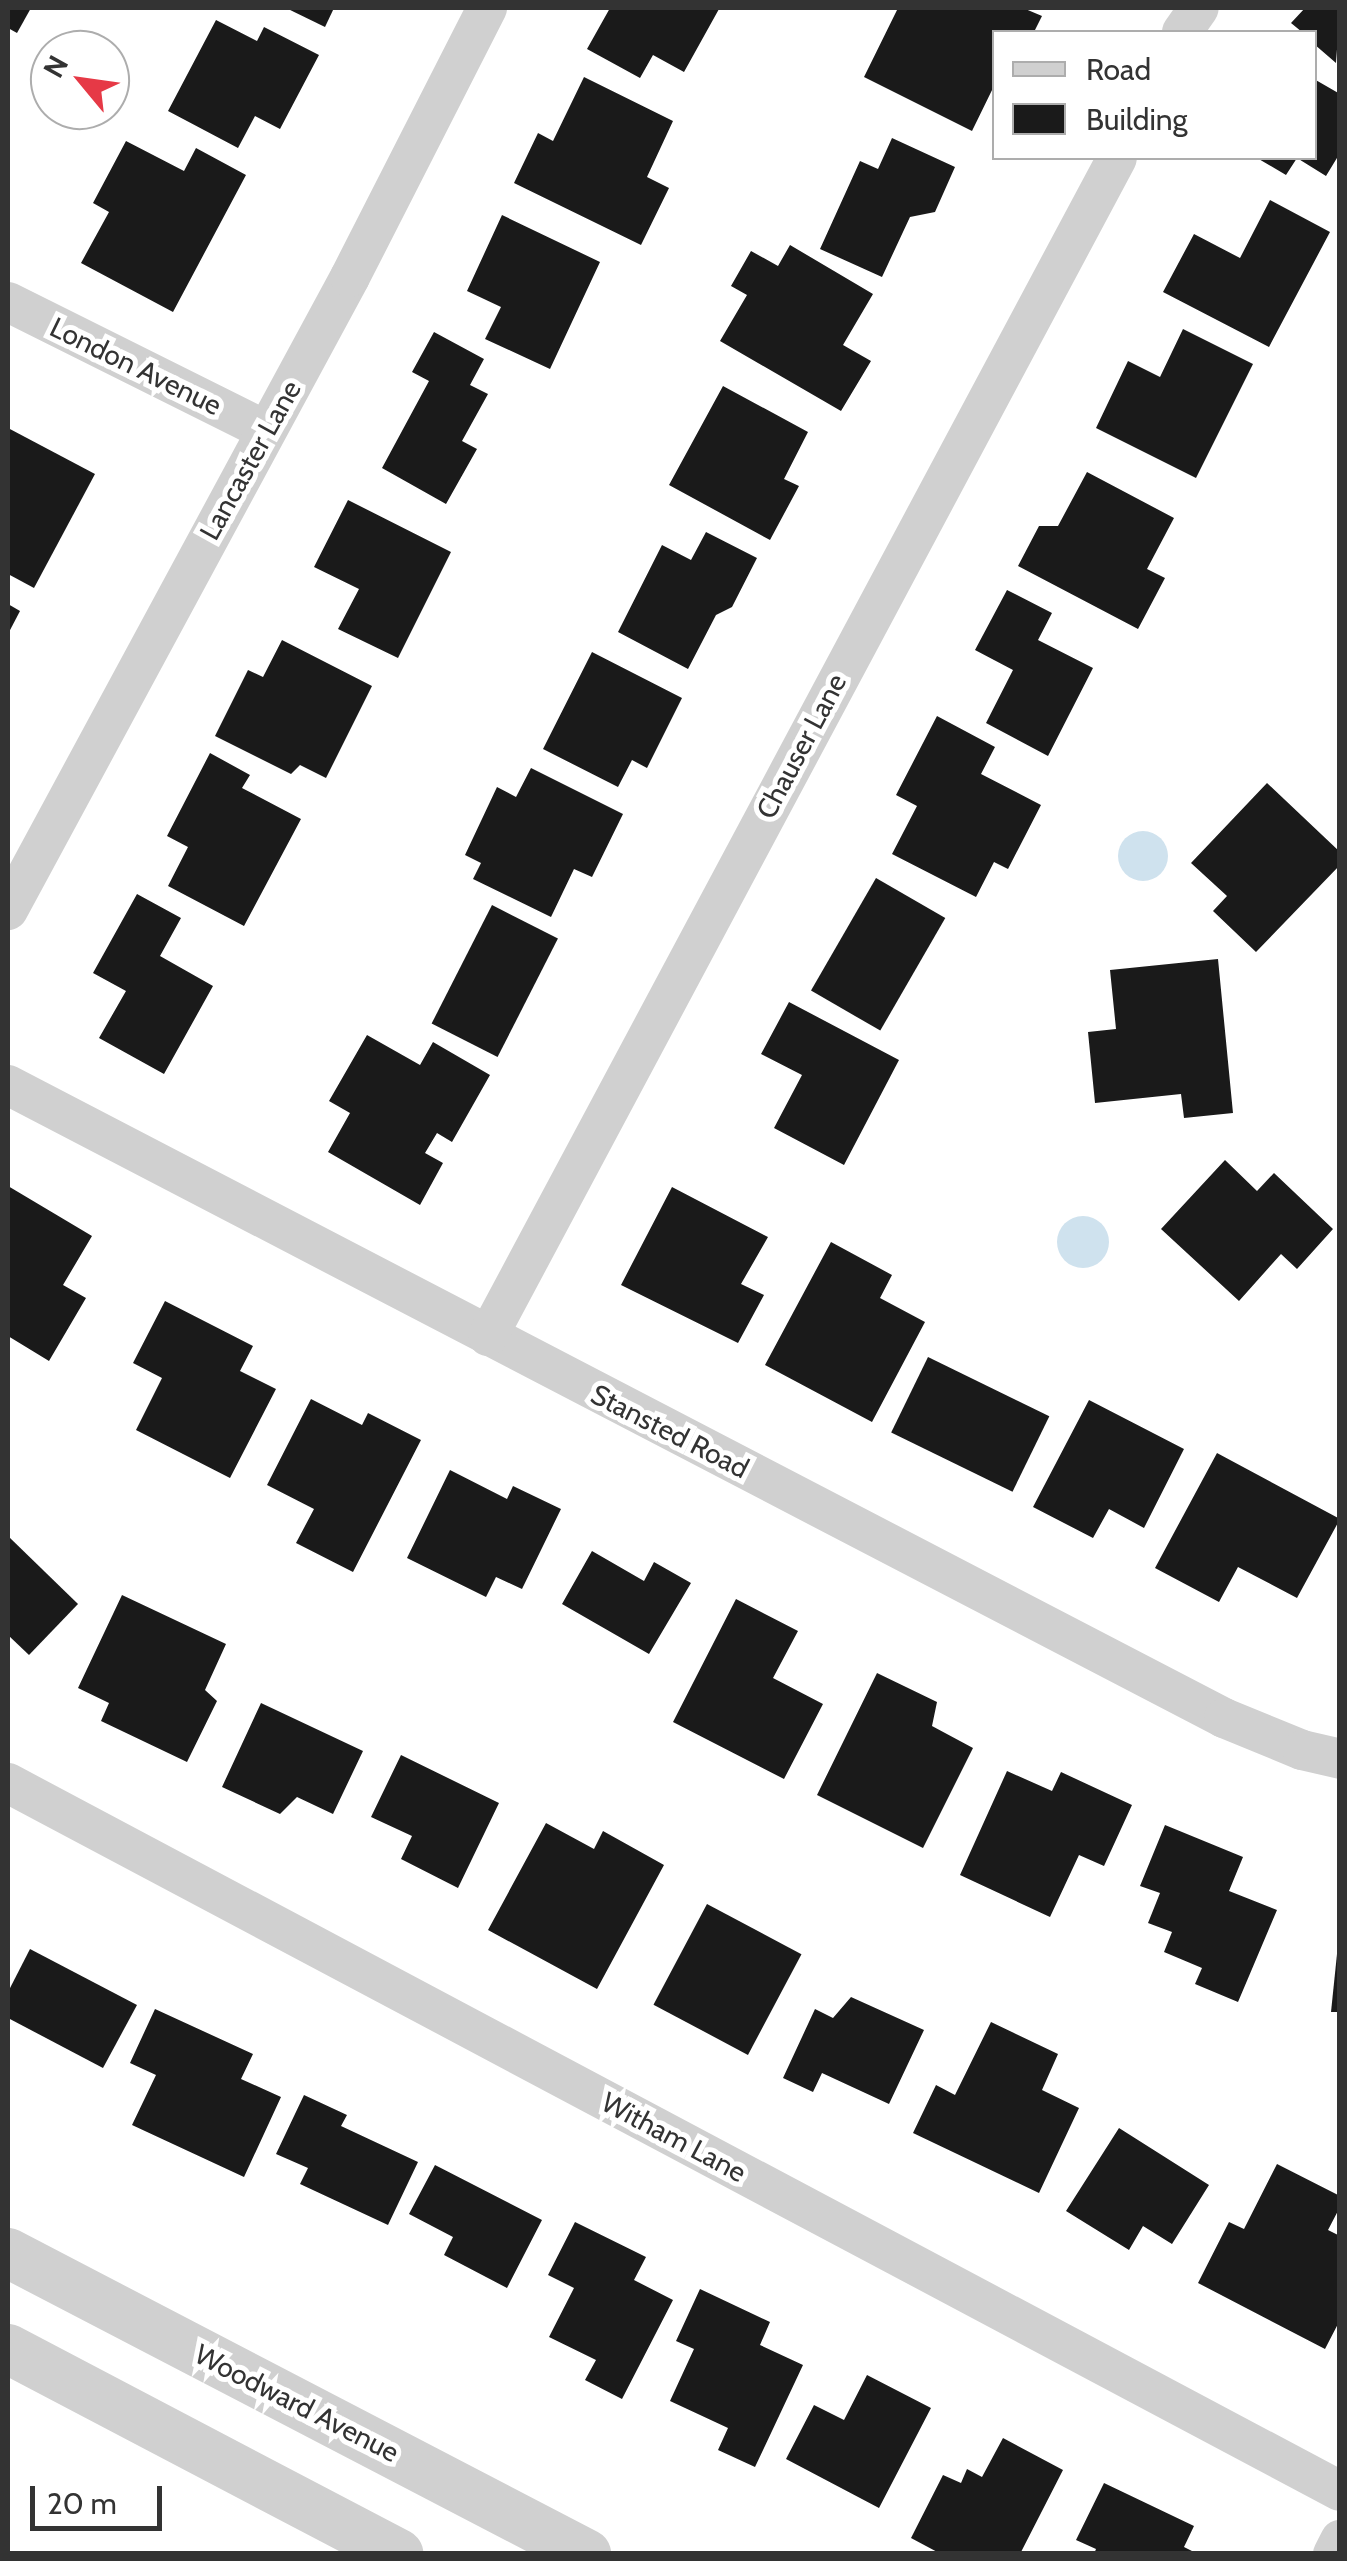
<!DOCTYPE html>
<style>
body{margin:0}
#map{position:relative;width:1347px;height:2561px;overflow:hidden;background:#fff;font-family:Cabin,sans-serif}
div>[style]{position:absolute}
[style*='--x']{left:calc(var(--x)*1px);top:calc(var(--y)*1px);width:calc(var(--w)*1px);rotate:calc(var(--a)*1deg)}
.water>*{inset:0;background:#cfe2ee}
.round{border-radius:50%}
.building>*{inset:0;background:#1a1a1a;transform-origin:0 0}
.minor>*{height:40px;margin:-20px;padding:0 20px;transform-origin:20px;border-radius:20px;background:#d0d0d0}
.tertiary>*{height:50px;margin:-25px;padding:0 25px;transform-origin:25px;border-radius:25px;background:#d0d0d0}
span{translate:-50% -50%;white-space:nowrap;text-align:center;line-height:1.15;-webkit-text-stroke:10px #fff;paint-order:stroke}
.street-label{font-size:28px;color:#333}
.frame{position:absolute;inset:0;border:10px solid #333;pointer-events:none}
.legend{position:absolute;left:992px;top:30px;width:325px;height:130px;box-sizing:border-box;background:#fff;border:2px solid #adadad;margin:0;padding:12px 18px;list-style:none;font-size:30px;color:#333}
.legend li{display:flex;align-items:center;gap:20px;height:50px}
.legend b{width:50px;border:2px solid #adadad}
.north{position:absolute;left:30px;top:30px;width:100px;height:100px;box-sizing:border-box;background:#fff;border:2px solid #adadad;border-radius:50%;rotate:299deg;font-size:28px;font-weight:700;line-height:40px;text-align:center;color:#333}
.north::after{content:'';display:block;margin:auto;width:35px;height:45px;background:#e63946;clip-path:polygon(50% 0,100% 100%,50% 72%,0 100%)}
.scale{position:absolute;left:30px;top:2486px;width:132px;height:45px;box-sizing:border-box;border:5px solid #333;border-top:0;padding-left:12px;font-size:30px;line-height:35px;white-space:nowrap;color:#333;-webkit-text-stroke:8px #fff;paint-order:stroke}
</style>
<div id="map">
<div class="water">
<div class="round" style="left:1118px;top:831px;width:50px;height:50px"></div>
<div class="round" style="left:1057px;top:1216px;width:52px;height:52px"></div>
</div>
<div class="building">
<div style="clip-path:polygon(8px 8px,31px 8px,17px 33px,8px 28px)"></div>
<div style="clip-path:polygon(286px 8px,334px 8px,325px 27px)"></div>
<div style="clip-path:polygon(610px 8px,715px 8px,719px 9px,684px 72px,653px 55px,640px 78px,587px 49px)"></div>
<div style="clip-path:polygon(898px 8px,1023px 8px,1042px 16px,1034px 32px,994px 32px,994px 86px,972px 131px,864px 77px)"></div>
<div style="clip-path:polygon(1305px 8px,1340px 8px,1336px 63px,1314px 44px,1314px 32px,1302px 32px,1291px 23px)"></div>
<div style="clip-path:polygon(216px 20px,257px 41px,264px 27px,319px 55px,280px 129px,255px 116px,238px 148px,168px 111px)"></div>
<div style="clip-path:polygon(584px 77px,673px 121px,647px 177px,669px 188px,641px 245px,514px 183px,538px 133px,553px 141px)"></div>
<div style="clip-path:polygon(1314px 79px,1340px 94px,1340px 153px,1326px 176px,1297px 158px,1286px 175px,1257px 158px,1314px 158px)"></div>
<div style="clip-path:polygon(892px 138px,955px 167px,935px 212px,910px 217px,882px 277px,820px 249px,860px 161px,878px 169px)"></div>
<div style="clip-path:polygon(126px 141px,184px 171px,196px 148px,246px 175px,173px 312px,81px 263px,109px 212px,93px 203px)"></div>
<div style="clip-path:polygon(1270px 200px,1330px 232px,1269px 347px,1163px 292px,1194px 234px,1240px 258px)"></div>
<div style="clip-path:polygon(502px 215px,600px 262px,550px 369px,485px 339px,501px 307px,467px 291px)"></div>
<div style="clip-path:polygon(790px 245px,873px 294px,843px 345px,871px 361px,841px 411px,720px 341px,747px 295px,731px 286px,751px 251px,778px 266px)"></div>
<div style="clip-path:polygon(1183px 329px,1253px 364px,1196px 478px,1096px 428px,1128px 361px,1160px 377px)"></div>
<div style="clip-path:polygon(434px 332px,484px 359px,470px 385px,488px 394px,462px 441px,477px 449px,446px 504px,382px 468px,429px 381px,412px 372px)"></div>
<div style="clip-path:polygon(723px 386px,808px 432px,784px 479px,799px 486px,770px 540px,669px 485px)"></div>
<div style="clip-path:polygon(8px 428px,95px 474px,34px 588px,8px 574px)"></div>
<div style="clip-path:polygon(1087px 472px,1174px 518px,1147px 569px,1165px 578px,1138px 629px,1018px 566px,1039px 526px,1058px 526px)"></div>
<div style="clip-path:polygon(348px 500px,451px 552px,398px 658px,338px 629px,359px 589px,314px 567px)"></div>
<div style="clip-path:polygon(706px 532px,757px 558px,732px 607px,716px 615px,688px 669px,618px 632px,662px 545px,691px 560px)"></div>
<div style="clip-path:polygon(1007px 590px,1052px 613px,1038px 640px,1093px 668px,1048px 756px,986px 723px,1013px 670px,975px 650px)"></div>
<div style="clip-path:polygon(8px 604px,20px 611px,8px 634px)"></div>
<div style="clip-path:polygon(282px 640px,372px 686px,326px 778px,300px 765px,291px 774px,215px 736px,248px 670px,263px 677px)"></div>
<div style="clip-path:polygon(592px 652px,682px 698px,647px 768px,632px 760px,618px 787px,543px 749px)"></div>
<div style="clip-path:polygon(937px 716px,995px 747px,981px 774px,1041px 805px,1008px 869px,994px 862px,976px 897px,892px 854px,917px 806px,896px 795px)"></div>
<div style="clip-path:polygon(210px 753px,250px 775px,242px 788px,301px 819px,244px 926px,168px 886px,188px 847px,167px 836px)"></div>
<div style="clip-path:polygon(531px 768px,623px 814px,592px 877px,574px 869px,551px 917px,473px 879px,481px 863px,465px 855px,497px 787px,516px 797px)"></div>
<div style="clip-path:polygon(1267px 783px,1340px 852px,1340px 865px,1256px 952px,1213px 911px,1227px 896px,1191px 863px)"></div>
<div style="left:876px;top:878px;width:80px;height:130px;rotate:30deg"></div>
<div style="clip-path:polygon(137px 894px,181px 918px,160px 956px,213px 986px,164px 1074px,99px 1038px,126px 991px,93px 973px)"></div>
<div style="left:492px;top:905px;width:74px;height:133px;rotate:27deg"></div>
<div style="clip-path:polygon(1218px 959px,1233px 1113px,1184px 1118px,1181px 1094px,1095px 1103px,1088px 1032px,1116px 1029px,1110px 970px)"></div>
<div style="clip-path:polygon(789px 1002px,899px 1060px,844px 1165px,774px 1128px,802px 1075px,761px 1054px)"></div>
<div style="clip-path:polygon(367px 1035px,420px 1065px,433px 1042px,490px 1075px,452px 1142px,437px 1133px,425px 1153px,443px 1163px,420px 1205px,328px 1152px,350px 1113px,329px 1101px)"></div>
<div style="clip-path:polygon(1225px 1160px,1257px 1191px,1274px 1173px,1333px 1229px,1297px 1269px,1281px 1254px,1239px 1301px,1161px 1229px)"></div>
<div style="clip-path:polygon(8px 1186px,92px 1236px,63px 1285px,86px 1298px,49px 1361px,8px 1336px)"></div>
<div style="clip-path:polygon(672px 1187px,768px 1237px,741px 1284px,764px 1295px,738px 1343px,621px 1285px)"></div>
<div style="clip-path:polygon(831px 1242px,892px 1275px,880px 1298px,925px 1322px,872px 1422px,765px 1365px)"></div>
<div style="clip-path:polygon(165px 1301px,253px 1346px,240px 1371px,276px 1389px,230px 1478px,136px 1430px,162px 1378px,133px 1363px)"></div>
<div style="left:928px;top:1357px;width:135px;height:84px;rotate:26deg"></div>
<div style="clip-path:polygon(311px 1399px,362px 1425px,368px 1413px,421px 1440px,353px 1572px,296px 1543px,314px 1509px,267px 1485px)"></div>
<div style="clip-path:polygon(1089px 1400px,1184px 1449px,1144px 1528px,1109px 1509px,1093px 1538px,1033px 1507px)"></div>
<div style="clip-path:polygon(1217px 1453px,1340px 1519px,1297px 1598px,1238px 1567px,1219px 1602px,1155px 1568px)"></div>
<div style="clip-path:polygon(450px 1470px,507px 1499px,513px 1486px,561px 1509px,522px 1589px,496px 1577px,486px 1597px,407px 1558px)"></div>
<div style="clip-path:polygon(8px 1536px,78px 1604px,29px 1655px,8px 1635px)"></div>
<div style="clip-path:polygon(592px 1551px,644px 1581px,654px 1562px,691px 1583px,649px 1654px,562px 1604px)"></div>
<div style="clip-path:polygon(122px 1595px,226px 1644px,205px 1690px,217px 1701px,187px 1762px,101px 1721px,109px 1703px,78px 1688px)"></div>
<div style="clip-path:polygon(736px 1599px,798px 1631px,773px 1678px,823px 1704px,784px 1779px,673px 1722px)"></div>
<div style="clip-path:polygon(877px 1673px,937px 1702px,932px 1726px,973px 1748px,923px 1848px,817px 1795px)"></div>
<div style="clip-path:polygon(261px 1703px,363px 1751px,333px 1814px,297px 1797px,280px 1814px,222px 1787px)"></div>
<div style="clip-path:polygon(401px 1755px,499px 1803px,458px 1888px,401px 1859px,412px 1836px,371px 1817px)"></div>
<div style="clip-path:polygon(1007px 1771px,1052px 1791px,1061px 1772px,1132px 1805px,1104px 1866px,1079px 1855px,1050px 1917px,960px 1875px)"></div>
<div style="clip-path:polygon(546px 1823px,594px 1849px,603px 1831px,664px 1865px,597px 1989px,488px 1930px)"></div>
<div style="clip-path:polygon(1165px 1825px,1243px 1857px,1229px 1891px,1277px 1910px,1238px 2002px,1195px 1984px,1202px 1968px,1164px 1952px,1172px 1932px,1148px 1923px,1160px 1893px,1140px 1886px)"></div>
<div style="left:707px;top:1904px;width:107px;height:114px;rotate:28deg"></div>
<div style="clip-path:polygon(30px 1949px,137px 2005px,103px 2068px,8px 2018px,8px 1992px)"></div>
<div style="clip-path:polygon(1337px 1954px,1340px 1954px,1340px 2012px,1331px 2012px)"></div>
<div style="clip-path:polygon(851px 1997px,924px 2030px,889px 2104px,822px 2073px,813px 2092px,783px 2078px,815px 2009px,833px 2018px)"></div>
<div style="clip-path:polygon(155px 2009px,253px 2054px,241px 2079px,281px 2097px,244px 2177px,132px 2125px,156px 2075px,130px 2063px)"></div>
<div style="clip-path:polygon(991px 2022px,1058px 2054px,1042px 2090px,1079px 2108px,1039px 2193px,913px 2133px,936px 2085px,955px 2095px)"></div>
<div style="clip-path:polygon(304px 2095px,347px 2115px,341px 2126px,418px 2162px,388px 2225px,300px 2184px,308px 2168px,276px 2154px)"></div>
<div style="clip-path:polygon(1119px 2128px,1209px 2185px,1172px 2244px,1143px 2226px,1129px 2250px,1066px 2211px)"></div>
<div style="clip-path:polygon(1277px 2164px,1340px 2196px,1340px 2207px,1328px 2230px,1340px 2236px,1340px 2320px,1325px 2349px,1198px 2283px,1229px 2222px,1244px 2229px)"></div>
<div style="clip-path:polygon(435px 2165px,542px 2220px,507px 2288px,444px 2255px,453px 2237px,409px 2214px)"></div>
<div style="clip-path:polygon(575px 2222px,646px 2257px,634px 2280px,673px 2300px,622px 2399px,585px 2380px,596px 2360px,549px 2337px,574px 2288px,548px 2275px)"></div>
<div style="clip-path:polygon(700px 2289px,770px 2322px,760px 2345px,803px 2365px,755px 2467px,718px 2450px,728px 2428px,670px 2401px,694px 2349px,676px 2341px)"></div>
<div style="clip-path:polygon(867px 2375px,931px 2408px,879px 2508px,786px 2459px,814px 2405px,844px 2420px)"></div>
<div style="clip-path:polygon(1003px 2438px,1063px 2470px,1020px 2554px,941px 2554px,911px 2538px,943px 2475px,961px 2483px,967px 2469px,982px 2477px)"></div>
<div style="clip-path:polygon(1104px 2483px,1194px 2526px,1184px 2547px,1198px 2554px,1094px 2554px,1096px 2549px,1076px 2540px)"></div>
</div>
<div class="minor">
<div style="--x:1182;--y:32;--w:29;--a:-55"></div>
<div style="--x:8;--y:302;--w:287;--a:26.5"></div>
<div style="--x:8;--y:910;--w:719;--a:-61.62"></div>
<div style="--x:350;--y:277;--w:302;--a:-63"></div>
<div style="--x:8;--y:1085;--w:1371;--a:27.5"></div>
<div style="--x:1224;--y:1718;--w:84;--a:22.3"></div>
<div style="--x:1302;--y:1750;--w:39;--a:13"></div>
<div style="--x:488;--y:1336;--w:1335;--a:-61.9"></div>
<div style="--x:8;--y:1783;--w:1508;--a:27.99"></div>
<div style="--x:1333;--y:2554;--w:16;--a:-63"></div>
</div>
<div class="tertiary">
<div style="--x:8;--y:2253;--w:652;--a:27.51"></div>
<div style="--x:8;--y:2349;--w:441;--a:27.7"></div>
</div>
<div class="street-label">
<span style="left:136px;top:366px;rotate:26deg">London Avenue</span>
<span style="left:250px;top:460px;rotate:-61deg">Lancaster Lane</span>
<span style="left:801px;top:746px;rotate:-62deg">Chauser Lane</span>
<span style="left:670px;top:1431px;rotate:27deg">Stansted Road</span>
<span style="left:674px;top:2137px;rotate:28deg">Witham Lane</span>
<span style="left:297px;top:2403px;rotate:27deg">Woodward Avenue</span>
</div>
<div class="frame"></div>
<ul class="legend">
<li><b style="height:12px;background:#d0d0d0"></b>Road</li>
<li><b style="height:28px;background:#1a1a1a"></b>Building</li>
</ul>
<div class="north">N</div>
<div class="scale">20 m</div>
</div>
